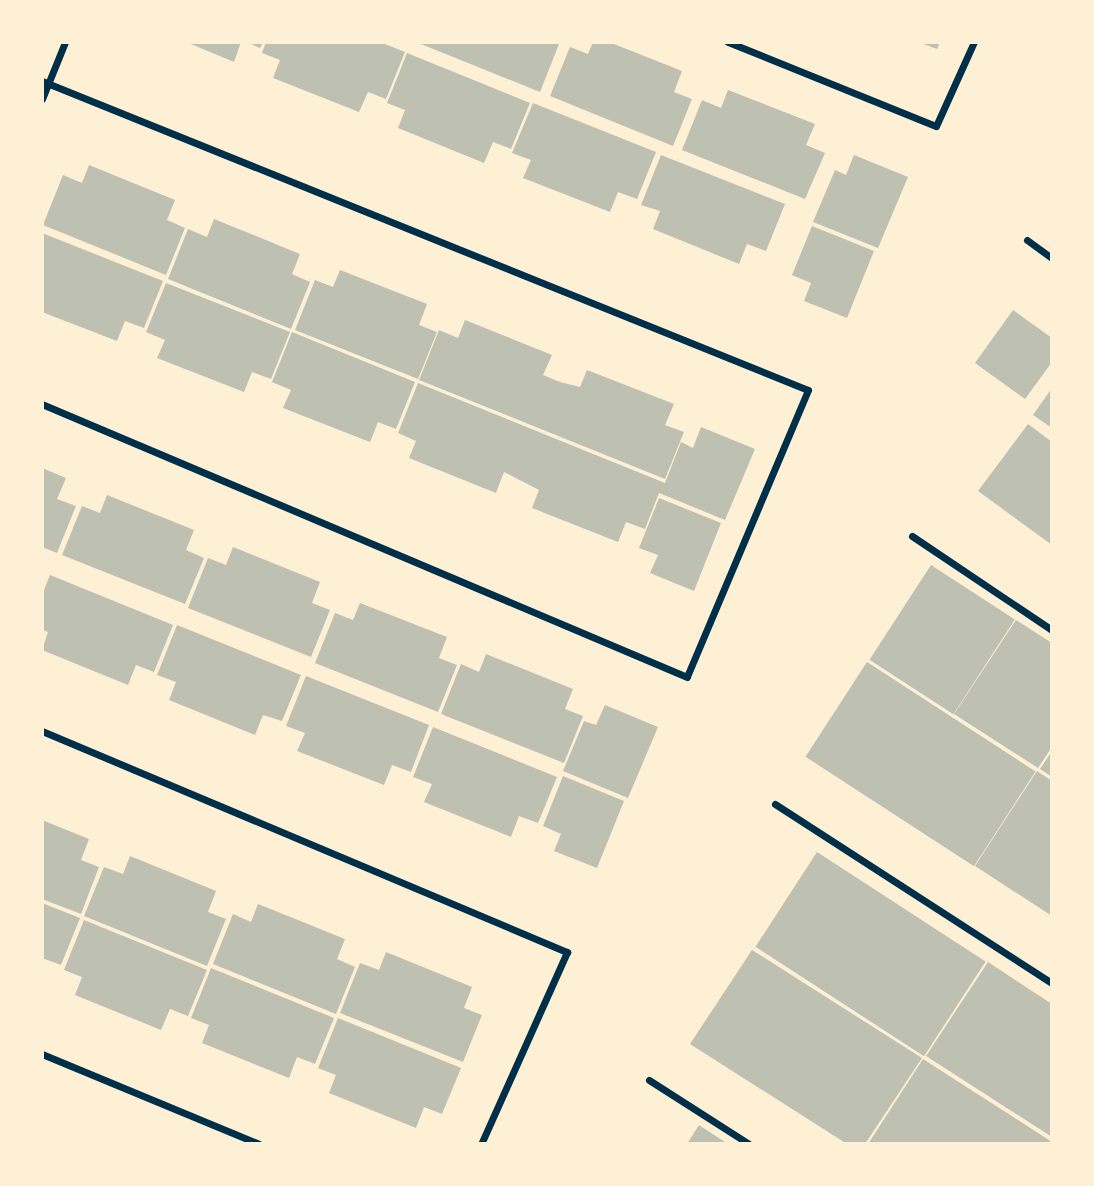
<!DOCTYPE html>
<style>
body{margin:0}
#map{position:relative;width:1094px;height:1186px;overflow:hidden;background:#fdf0d5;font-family:"Noto Serif",serif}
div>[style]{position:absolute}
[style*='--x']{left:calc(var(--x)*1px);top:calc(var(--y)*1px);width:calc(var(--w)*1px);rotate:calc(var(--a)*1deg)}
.building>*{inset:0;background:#bec0b2;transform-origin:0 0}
.minor>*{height:7px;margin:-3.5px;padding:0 3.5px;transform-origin:3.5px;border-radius:3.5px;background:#003049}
span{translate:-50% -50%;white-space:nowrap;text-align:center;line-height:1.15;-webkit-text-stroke:7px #fdf0d5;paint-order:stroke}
.frame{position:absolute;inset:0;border:44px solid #fdf0d5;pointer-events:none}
</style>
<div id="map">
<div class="building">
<div style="clip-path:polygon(186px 42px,241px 42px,234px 62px)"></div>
<div style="clip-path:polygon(246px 42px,263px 42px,260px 48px)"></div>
<div style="clip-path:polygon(266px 42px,380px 42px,405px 52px,386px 99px,368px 92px,359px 112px,273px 78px,280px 60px,262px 53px)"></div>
<div style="clip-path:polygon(416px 42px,553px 42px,559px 44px,540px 92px)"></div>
<div style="clip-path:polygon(593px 42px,609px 42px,682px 71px,674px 92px,692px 99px,673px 146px,550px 96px,570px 47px,588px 54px)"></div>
<div style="clip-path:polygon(918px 42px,940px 42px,937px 49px)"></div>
<div style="clip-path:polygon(407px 53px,530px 103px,511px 149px,493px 142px,484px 163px,398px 128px,405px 110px,387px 103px)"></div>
<div style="clip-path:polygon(728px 90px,815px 124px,806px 145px,825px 153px,805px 199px,682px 150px,702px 100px,721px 108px)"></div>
<div style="clip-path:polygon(533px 103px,656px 152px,637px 199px,618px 192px,610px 212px,523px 178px,531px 160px,512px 153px)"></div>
<div style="clip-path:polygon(661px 155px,785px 204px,766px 251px,747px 244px,739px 264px,653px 229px,660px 211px,641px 205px)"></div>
<div style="clip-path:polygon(854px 155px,908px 177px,878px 248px,813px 222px,835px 170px,846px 175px)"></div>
<div style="clip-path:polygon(89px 165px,175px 200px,167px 220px,185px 228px,166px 275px,43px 225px,63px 175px,82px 183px)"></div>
<div style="clip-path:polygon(214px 219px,300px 254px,292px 274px,310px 282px,291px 329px,168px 279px,188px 229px,207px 237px)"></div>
<div style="clip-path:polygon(812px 226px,874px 251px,847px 318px,804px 301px,811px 283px,792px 275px)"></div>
<div style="clip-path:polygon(42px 233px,163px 281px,144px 328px,125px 321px,117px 341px,42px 312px)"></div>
<div style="clip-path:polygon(340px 270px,427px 304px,419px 325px,437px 332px,418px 379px,295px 330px,315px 280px,333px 287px)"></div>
<div style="clip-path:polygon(166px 283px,290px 332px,271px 379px,252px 372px,244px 392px,157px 358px,165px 340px,146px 332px)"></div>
<div style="clip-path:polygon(1013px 310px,1052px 338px,1052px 362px,1025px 399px,975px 363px)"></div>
<div style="clip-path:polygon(465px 320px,552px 355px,543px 375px,560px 382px,580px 387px,587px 370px,674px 404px,665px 425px,684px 432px,665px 479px,419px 380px,439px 330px,458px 338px)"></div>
<div style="clip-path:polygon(292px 332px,415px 382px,396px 429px,378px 422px,370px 442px,283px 408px,291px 390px,272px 382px)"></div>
<div style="clip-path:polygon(418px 383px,665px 483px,681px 442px,693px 448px,701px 427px,755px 449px,725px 520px,659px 493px,645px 529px,626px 522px,618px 542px,532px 508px,539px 490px,504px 472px,496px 493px,409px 458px,416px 441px,398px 433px)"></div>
<div style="clip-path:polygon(1052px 388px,1052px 428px,1033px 415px)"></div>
<div style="clip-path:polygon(1028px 424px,1052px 442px,1052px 545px,978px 491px)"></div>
<div style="clip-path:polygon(42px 468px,66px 478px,57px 499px,76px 506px,57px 553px,42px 547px)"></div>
<div style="clip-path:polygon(107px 495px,194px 530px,186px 550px,204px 558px,185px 604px,62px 555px,82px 506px,100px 513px)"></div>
<div style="clip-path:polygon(659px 498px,721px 523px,694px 591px,650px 573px,658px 555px,639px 548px)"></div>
<div style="clip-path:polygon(233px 547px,320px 582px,312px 603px,330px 610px,311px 657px,188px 608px,208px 558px,226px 565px)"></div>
<div style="left:931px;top:565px;width:100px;height:113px;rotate:33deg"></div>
<div style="clip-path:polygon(50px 575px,173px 625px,154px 672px,136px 665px,128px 685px,42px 650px,48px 632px,42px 630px,42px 595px)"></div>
<div style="clip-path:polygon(360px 603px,447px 637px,439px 658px,457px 665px,438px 712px,315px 663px,335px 613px,353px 620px)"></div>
<div style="clip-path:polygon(1016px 620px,1052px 643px,1052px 747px,1038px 768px,954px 714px)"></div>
<div style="clip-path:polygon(177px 625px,301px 675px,282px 721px,263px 715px,255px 735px,169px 700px,176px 682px,157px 675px)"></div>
<div style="clip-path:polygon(486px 654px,573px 689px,565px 709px,583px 716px,564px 763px,441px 714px,461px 664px,479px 672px)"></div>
<div style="left:867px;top:662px;width:201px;height:113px;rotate:33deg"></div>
<div style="clip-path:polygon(306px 676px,429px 725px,411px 772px,392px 765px,384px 785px,297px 751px,305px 733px,286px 726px)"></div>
<div style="clip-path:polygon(605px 705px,658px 727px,628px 798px,563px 771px,584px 721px,596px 725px)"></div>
<div style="clip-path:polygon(433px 727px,557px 777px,538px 823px,519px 816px,511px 837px,424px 802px,432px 784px,413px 777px)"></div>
<div style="clip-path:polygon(1052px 751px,1052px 777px,1040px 769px)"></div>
<div style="clip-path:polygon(1037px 771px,1052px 781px,1052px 916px,975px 866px)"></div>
<div style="clip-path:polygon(563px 776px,624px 801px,597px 868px,554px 851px,561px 834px,543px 826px)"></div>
<div style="clip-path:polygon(42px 820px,89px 839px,81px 860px,99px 867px,81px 914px,42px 899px)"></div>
<div style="left:817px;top:852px;width:201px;height:113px;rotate:33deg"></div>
<div style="clip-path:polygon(130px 856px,216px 891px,208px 912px,226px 919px,207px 966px,84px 916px,104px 867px,123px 874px)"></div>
<div style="clip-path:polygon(42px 903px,80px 918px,61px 965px,42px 958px)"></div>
<div style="clip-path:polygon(258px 904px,345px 939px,337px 959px,355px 967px,336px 1014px,213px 964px,233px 914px,251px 922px)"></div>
<div style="clip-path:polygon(84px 920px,207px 970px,188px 1016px,170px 1009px,161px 1030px,75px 995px,82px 977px,64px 970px)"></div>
<div style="clip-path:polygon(752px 950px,922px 1058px,865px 1144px,847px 1144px,690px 1044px)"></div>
<div style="clip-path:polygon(386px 952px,472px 987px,464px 1008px,482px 1015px,463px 1062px,340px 1013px,360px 963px,379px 970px)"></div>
<div style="clip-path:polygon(988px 962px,1052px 1004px,1052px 1137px,926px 1056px)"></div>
<div style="clip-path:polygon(211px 968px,334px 1018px,315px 1064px,297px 1057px,289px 1078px,202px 1043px,209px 1025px,191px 1018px)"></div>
<div style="clip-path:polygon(338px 1018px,461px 1068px,442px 1114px,424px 1107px,416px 1128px,329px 1093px,336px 1075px,318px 1068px)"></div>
<div style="clip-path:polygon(923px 1059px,1052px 1142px,1052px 1144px,868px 1144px)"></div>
<div style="clip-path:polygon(699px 1125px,728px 1144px,687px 1144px)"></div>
</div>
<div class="minor">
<div style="--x:728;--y:42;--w:224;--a:22"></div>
<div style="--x:936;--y:126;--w:92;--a:-65.7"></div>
<div style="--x:42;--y:81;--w:826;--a:21.97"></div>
<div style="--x:808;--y:390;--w:311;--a:112.9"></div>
<div style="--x:687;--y:677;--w:700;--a:-157.06"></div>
<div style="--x:42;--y:99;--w:61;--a:-68"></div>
<div style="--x:1027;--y:240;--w:31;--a:36"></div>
<div style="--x:912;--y:536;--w:169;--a:33.9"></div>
<div style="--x:42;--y:731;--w:570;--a:22.83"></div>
<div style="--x:567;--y:952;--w:210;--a:114.1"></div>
<div style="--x:775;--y:804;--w:330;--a:32.9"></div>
<div style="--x:42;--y:1054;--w:235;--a:22.5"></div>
<div style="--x:649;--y:1080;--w:119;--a:32.6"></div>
</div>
<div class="frame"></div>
</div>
